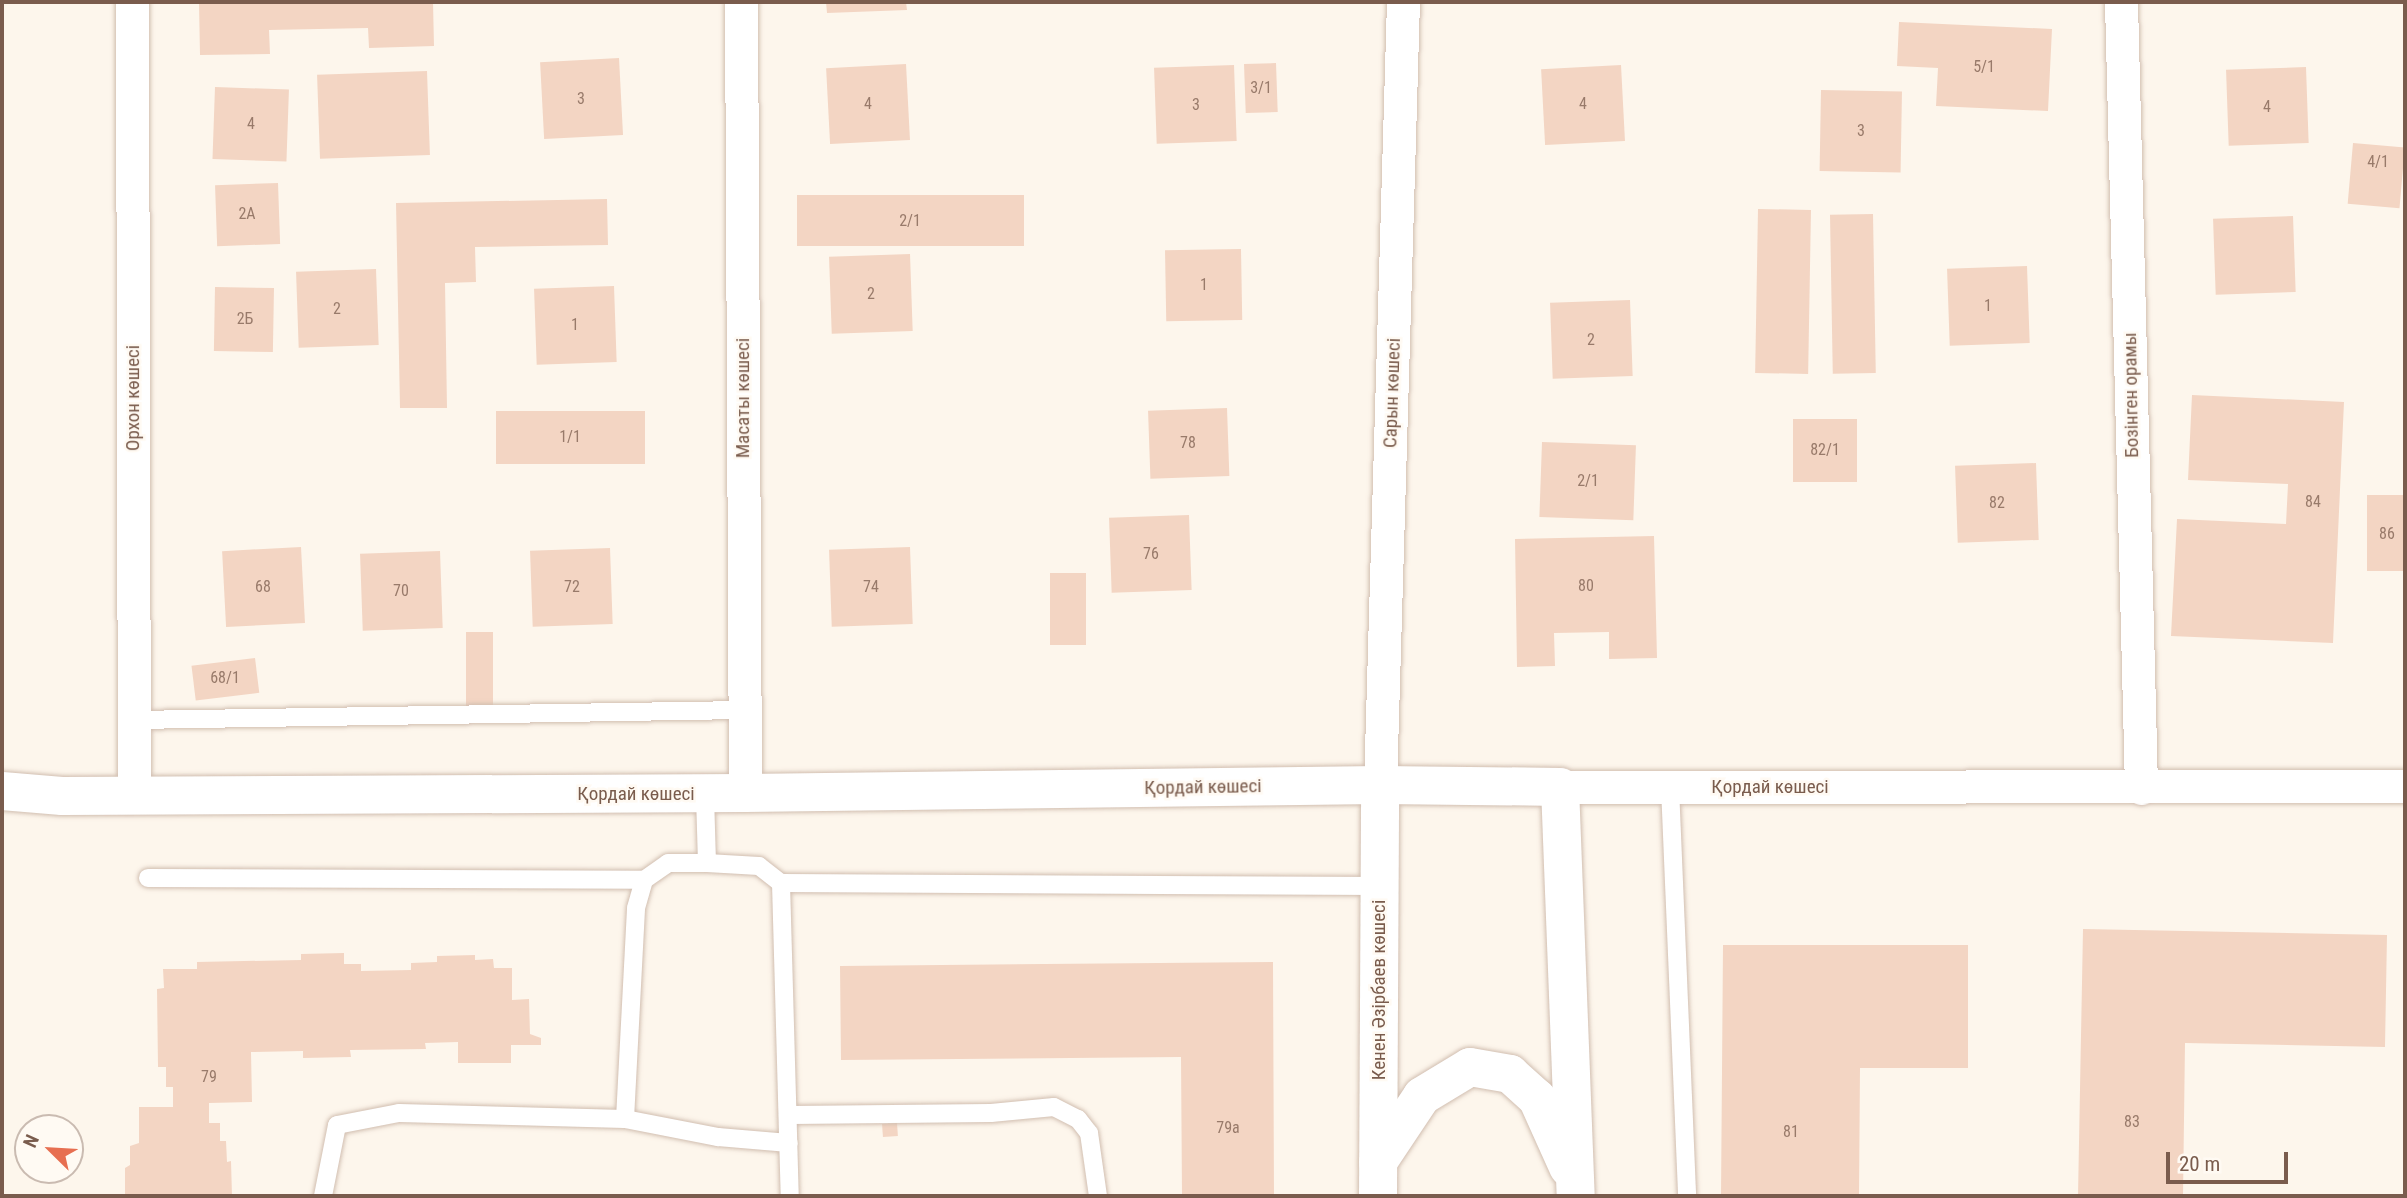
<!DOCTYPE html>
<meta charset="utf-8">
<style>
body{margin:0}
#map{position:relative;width:2407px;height:1198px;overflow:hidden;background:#fdf6ec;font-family:"Roboto Condensed",sans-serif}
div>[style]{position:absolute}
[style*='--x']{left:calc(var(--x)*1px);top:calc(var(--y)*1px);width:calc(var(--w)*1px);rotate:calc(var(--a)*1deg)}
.building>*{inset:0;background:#f3d5c3;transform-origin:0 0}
.roads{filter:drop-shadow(0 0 2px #d1beb0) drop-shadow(0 0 2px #d1beb0)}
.lane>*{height:18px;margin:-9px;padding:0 9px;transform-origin:9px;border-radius:9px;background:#fff}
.street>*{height:33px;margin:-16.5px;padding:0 16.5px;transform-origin:16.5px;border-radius:16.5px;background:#fff}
.secondary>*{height:38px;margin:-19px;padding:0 19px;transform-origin:19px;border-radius:19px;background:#fff}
span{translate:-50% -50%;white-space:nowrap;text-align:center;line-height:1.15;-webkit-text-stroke:5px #fffaf3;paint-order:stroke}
.number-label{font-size:16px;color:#987a6a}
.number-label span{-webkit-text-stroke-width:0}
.street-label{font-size:19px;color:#7a5c4d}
.frame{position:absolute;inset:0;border:4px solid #7a5c4d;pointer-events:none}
.north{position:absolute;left:14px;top:1114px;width:70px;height:70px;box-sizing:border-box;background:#fffaf3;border:2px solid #cabbb1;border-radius:50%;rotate:294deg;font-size:19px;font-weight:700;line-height:28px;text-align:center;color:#7a5c4d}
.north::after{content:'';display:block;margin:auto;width:24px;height:32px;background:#e76f51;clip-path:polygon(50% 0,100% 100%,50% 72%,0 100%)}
.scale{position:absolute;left:2166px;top:1152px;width:122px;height:32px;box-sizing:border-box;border:4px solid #7a5c4d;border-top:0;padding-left:9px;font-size:21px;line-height:24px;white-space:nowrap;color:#7a5c4d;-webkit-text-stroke:5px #fffaf3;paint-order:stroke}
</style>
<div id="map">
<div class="building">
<div style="clip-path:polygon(433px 2px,434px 46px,369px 48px,368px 28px,269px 30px,270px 54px,200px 55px,199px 3px)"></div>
<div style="clip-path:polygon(826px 2px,906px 2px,907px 10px,827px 13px)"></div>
<div style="clip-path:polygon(1899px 22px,2052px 29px,2048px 111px,1936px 106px,1938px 68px,1897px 66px)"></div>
<div style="left:619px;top:58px;width:77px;height:79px;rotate:87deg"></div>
<div style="left:1276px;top:63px;width:49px;height:32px;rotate:88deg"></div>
<div style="left:906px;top:64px;width:76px;height:80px;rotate:87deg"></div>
<div style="left:1234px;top:65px;width:76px;height:80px;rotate:88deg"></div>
<div style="left:1621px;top:65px;width:76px;height:80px;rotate:87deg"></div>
<div style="left:2306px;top:67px;width:76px;height:80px;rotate:88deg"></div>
<div style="left:427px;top:71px;width:84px;height:110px;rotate:88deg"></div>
<div style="left:215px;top:87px;width:74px;height:72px;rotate:2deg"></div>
<div style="left:1821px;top:90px;width:81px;height:81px;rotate:1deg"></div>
<div style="left:2353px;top:143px;width:52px;height:61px;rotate:5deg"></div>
<div style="left:278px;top:183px;width:61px;height:63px;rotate:88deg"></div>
<div style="left:1024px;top:195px;width:51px;height:227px;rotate:90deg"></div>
<div style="clip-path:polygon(607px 199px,608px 245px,475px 247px,476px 282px,445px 283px,447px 408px,400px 408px,396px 203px)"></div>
<div style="left:1758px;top:209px;width:53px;height:164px;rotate:1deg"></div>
<div style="left:1873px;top:214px;width:159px;height:43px;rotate:89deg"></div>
<div style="left:2293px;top:216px;width:76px;height:80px;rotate:88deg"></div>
<div style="left:1241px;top:249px;width:71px;height:76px;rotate:89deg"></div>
<div style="left:910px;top:254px;width:77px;height:81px;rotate:88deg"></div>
<div style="left:2027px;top:266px;width:77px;height:80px;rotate:88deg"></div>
<div style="left:376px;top:269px;width:76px;height:80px;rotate:88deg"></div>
<div style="left:614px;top:286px;width:76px;height:80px;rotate:88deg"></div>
<div style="left:215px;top:287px;width:59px;height:64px;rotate:1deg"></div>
<div style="left:1630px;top:300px;width:76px;height:80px;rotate:88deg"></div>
<div style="clip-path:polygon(2192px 395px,2344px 402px,2333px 643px,2171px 636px,2177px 519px,2286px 524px,2288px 484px,2188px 480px)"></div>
<div style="left:1227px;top:408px;width:68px;height:79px;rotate:88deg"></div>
<div style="left:496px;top:411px;width:149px;height:53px"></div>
<div style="left:1793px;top:419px;width:64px;height:63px"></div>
<div style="left:1542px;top:442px;width:94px;height:75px;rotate:2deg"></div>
<div style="left:2036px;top:463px;width:77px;height:81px;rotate:88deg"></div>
<div style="left:2405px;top:495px;width:76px;height:38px;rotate:90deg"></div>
<div style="left:1189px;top:515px;width:75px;height:80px;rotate:88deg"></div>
<div style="clip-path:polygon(1654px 536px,1657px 658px,1609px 659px,1609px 632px,1554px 633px,1555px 666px,1517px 667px,1515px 539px)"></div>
<div style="left:301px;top:547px;width:76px;height:79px;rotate:87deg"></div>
<div style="left:910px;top:547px;width:77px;height:81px;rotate:88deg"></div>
<div style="left:610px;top:548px;width:76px;height:80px;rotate:88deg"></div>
<div style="left:440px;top:551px;width:77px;height:80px;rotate:88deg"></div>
<div style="left:1050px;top:573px;width:36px;height:72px"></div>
<div style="left:466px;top:632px;width:27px;height:74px"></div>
<div style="left:255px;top:658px;width:35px;height:64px;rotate:83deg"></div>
<div style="clip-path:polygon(2083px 929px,2387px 935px,2385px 1047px,2185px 1043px,2183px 1196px,2078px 1196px)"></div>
<div style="clip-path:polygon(1723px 945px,1968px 945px,1968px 1068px,1860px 1068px,1859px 1196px,1721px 1196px)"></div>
<div style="clip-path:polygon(344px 953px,344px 964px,361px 964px,361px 971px,411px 970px,411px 963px,437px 962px,437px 956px,475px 955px,475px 960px,493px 959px,494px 968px,512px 968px,512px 1000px,529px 999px,530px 1034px,541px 1038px,541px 1045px,511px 1045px,511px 1063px,458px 1063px,458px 1042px,425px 1043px,426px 1049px,350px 1050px,351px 1057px,303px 1058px,303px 1051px,251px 1052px,252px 1102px,209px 1103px,209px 1123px,220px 1123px,220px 1141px,226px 1141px,227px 1162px,231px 1161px,232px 1196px,125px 1196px,125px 1168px,130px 1165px,130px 1146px,139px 1143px,139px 1107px,173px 1107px,173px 1087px,166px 1087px,166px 1067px,158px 1067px,157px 989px,164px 988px,163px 969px,197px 969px,197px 962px,301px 960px,301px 954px)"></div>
<div style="clip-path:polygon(1273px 962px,1274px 1196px,1182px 1196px,1181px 1057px,841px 1060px,840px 966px)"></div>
<div style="left:897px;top:1123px;width:13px;height:15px;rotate:86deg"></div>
</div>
<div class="roads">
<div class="lane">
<div style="--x:134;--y:720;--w:611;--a:-0.94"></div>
<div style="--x:1670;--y:787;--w:409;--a:87.6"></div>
<div style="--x:707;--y:863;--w:52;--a:3.3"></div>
<div style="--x:759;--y:866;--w:28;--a:38"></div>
<div style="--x:781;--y:883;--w:313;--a:88.4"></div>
<div style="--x:148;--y:878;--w:496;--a:0.2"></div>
<div style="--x:781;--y:883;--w:599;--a:0.29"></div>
<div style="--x:791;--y:1115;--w:200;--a:-0.6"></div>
<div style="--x:991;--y:1113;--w:63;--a:-5.4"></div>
<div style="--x:1054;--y:1107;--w:27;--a:27"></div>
<div style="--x:1078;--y:1119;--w:18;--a:52"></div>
<div style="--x:1089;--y:1133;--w:64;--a:81.9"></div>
<div style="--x:625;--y:1119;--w:95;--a:11"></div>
<div style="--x:718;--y:1137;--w:71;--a:4.8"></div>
<div style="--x:323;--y:1196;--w:72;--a:-78.8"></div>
<div style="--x:337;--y:1125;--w:63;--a:-11"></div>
<div style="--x:399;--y:1113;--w:226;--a:1.5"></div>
<div style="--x:625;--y:1119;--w:211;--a:-87"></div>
<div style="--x:636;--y:908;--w:29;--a:-74"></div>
<div style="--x:644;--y:880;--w:29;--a:-35"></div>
<div style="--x:668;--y:863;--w:39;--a:0"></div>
<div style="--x:707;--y:863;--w:69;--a:-91.7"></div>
</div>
<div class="street">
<div style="--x:132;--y:2;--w:793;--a:89.86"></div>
<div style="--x:741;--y:2;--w:791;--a:89.71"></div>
<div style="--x:2121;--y:2;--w:786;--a:88.54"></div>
<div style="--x:1380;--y:785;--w:783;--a:-88.32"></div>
<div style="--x:1560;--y:787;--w:845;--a:-0.07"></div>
</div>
<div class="secondary">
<div style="--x:2;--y:791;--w:60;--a:4.8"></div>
<div style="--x:62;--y:796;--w:683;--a:-0.25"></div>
<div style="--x:745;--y:793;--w:635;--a:-0.72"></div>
<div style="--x:1380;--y:785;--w:180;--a:0.6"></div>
<div style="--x:1560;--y:787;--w:409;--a:87.8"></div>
<div style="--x:1378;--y:1162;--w:79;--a:-56.3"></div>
<div style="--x:1422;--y:1096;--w:56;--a:-31.1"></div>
<div style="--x:1470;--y:1067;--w:41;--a:9.9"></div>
<div style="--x:1510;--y:1074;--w:36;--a:42"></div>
<div style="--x:1537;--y:1098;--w:76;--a:65.8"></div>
<div style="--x:1378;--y:1196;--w:411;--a:-89.7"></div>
</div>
</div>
<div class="number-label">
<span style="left:1984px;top:67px">5/1</span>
<span style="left:1261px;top:88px">3/1</span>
<span style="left:581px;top:99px">3</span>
<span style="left:868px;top:104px">4</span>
<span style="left:1583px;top:104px">4</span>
<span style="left:1196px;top:105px">3</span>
<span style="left:2267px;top:107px">4</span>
<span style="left:251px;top:124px">4</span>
<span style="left:1861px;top:131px">3</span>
<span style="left:2378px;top:162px">4/1</span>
<span style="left:247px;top:214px">2А</span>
<span style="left:910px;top:221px">2/1</span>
<span style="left:1204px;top:285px">1</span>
<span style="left:871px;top:294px">2</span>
<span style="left:1988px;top:306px">1</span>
<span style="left:337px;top:309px">2</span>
<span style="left:245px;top:319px">2Б</span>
<span style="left:575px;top:325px">1</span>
<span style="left:1591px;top:340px">2</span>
<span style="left:570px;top:437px">1/1</span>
<span style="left:1188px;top:443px">78</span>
<span style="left:1825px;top:450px">82/1</span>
<span style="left:1588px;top:481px">2/1</span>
<span style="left:2313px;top:502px">84</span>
<span style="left:1997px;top:503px">82</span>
<span style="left:2387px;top:534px">86</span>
<span style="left:1151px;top:554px">76</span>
<span style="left:1586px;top:586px">80</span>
<span style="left:263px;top:587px">68</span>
<span style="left:572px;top:587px">72</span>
<span style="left:871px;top:587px">74</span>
<span style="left:401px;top:591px">70</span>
<span style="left:225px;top:678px">68/1</span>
<span style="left:209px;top:1077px">79</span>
<span style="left:2132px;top:1122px">83</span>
<span style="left:1228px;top:1128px">79а</span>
<span style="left:1791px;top:1132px">81</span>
</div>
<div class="street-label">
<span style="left:1392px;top:393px;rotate:-88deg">Сарын көшесі</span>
<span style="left:2131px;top:395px;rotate:-91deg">Бозінген орамы</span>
<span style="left:133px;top:398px;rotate:-90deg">Орхон көшесі</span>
<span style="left:743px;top:398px;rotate:-90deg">Масаты көшесі</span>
<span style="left:1203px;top:787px;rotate:-1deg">Қордай көшесі</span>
<span style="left:1770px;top:787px">Қордай көшесі</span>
<span style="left:636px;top:794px">Қордай көшесі</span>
<span style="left:1379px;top:990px;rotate:-90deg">Кенен Әзірбаев көшесі</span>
</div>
<div class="frame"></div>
<div class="north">N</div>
<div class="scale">20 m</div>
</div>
